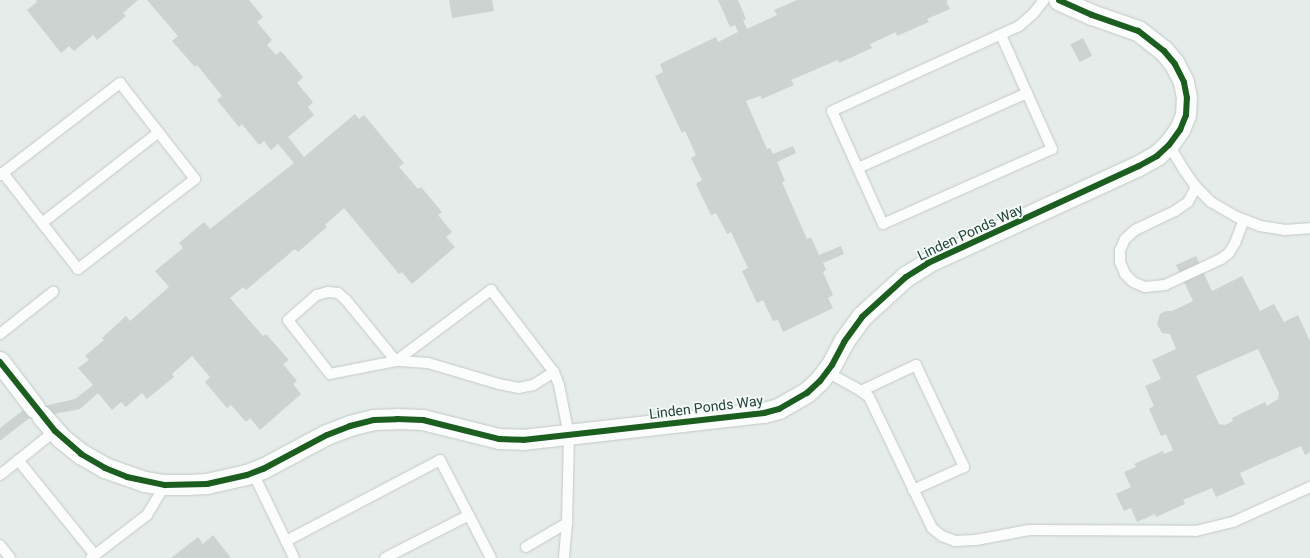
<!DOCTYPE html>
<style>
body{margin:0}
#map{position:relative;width:1310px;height:558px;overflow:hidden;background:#e6ece9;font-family:Roboto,sans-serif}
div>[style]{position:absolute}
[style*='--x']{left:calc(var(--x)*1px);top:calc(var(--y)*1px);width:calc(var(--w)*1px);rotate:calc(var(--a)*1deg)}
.building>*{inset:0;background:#ccd3d0;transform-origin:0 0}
.roads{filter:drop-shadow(0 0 1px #c3c9c6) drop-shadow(0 0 1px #c3c9c6)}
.service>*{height:10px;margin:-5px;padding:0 5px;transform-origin:5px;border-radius:5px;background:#fbfcfc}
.minor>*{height:20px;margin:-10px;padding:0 10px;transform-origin:10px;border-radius:10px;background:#fbfcfc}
.cycleway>*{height:6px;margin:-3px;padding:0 3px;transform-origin:3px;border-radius:3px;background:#1b5e20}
span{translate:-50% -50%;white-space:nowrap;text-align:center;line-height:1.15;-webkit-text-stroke:3.5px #f5faf7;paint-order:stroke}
.street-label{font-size:14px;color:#204338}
</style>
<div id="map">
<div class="building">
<div style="clip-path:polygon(36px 0,138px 0,123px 13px,126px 16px,97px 40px,93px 35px,74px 51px,69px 46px,61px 53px,27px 10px,37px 2px)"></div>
<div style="clip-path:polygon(147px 0,249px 0,263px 17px,257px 22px,272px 40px,267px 45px,276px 55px,281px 51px,303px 77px,297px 83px,313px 102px,308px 107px,314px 115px,288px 137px,304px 157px,355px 114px,359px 119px,364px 115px,404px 163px,399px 167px,418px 189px,421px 187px,442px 212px,438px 215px,452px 232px,446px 237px,455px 247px,412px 284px,402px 272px,399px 274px,344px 208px,325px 225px,327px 227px,298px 252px,295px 249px,246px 290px,243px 287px,230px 298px,263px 336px,266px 334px,289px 360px,283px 364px,297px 381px,293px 384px,301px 394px,260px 430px,250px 418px,246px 422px,231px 405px,227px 408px,205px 382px,210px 377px,192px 356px,172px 374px,174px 377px,147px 399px,142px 393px,126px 407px,121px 402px,112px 410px,98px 393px,80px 409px,28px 419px,0 441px,0 428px,22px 411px,75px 399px,93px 385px,78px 368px,89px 360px,85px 356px,104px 340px,102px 338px,126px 316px,130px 321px,169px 287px,155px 271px,183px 248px,179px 243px,204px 222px,210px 229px,294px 163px,278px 144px,271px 150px,264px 141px,259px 145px,242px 124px,239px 127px,217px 100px,222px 96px,197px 65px,195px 67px,172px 41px,178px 36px)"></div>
<div style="clip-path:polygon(449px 0,492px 0,494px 11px,452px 18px)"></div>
<div style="clip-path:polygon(718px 0,738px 0,746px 19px,743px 20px,747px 29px,777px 15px,774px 10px,797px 0,949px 0,946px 1px,950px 9px,927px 19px,929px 22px,897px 36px,896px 32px,870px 44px,872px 48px,839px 63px,838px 60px,791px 80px,794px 85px,762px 99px,760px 96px,746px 101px,767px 149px,770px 148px,773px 154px,793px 146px,796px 153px,777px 162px,785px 181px,782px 182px,807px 239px,811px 237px,819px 255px,841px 246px,844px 254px,823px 263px,826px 270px,823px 272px,833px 295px,828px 298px,833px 308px,783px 332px,778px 320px,773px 321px,763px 300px,757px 303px,742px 271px,748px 268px,731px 232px,727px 234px,716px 213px,711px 215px,696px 184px,702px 180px,691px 158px,696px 155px,685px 131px,682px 133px,655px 76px,663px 72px,660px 64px,716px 37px,718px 42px,738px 32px,735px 25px,730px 27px)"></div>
<div style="left:1083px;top:38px;width:20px;height:14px;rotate:63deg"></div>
<div style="clip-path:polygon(evenodd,1196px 256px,1212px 291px,1242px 276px,1260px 311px,1274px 304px,1284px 322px,1298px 315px,1310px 341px,1310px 452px,1305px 455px,1301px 446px,1240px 473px,1245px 484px,1216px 497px,1212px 488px,1183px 500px,1185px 504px,1156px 517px,1155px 514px,1137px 522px,1131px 508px,1124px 511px,1116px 494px,1131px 487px,1124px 472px,1136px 467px,1134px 464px,1163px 451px,1164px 454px,1173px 450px,1166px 434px,1161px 436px,1149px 409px,1154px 406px,1145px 386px,1161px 379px,1152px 360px,1176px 349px,1170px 334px,1162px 333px,1157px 324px,1160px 314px,1166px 311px,1172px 311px,1193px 301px,1176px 265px,1196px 256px,1258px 349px,1279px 393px,1278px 399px,1267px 406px,1265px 402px,1232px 418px,1233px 421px,1225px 425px,1219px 424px,1196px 376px,1258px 349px)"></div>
<div style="clip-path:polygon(213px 535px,231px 558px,171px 558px,198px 537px,203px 544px)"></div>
</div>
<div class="roads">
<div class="service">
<div style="--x:1001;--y:35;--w:125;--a:65.9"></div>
<div style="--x:1052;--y:149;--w:185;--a:156.1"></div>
<div style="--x:883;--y:224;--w:124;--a:-114.3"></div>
<div style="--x:832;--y:111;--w:205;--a:-24.4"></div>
<div style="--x:1019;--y:26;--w:18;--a:-41"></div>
<div style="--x:1033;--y:14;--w:18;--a:-52"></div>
<div style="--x:1169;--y:145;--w:29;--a:59"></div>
<div style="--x:1184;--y:170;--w:21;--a:55"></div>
<div style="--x:1196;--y:187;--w:21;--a:45"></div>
<div style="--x:1211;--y:202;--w:30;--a:30"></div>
<div style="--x:1237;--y:217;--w:25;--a:21"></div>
<div style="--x:1260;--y:226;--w:24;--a:9"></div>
<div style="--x:1284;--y:230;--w:26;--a:-4"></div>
<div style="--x:858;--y:168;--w:185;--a:-23.9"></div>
<div style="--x:0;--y:175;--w:4;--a:-34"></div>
<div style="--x:3;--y:173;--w:148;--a:-37.6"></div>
<div style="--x:120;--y:83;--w:122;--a:52"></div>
<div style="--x:195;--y:179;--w:148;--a:142.4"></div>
<div style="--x:78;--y:269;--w:122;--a:-128"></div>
<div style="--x:1196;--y:187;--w:17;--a:118"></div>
<div style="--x:1188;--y:202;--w:16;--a:145"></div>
<div style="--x:1175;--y:211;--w:44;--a:154.6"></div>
<div style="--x:1135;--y:230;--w:13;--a:138"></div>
<div style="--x:1125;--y:239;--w:12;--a:114"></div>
<div style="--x:1120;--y:250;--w:12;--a:90"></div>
<div style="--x:1120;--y:262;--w:13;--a:67"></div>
<div style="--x:1125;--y:274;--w:11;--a:45"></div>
<div style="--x:1133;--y:282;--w:13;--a:23"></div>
<div style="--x:1145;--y:287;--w:20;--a:-6"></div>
<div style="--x:1165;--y:285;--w:62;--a:-24.9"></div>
<div style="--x:1221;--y:259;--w:10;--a:-37"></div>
<div style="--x:1229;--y:253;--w:12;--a:-59"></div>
<div style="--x:1235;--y:243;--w:25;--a:-69"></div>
<div style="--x:42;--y:223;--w:148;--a:-37.9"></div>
<div style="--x:0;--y:334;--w:68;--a:-38.4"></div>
<div style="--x:554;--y:372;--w:25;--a:148"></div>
<div style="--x:533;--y:385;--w:14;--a:168"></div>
<div style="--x:519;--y:388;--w:20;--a:-169"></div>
<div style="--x:499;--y:384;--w:74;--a:-163.5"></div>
<div style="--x:428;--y:363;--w:32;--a:-176"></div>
<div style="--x:396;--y:361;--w:67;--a:168.9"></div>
<div style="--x:330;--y:374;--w:68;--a:-127.9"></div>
<div style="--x:288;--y:320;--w:38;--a:-41"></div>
<div style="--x:317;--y:295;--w:11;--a:-15"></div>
<div style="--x:328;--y:292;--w:10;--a:6"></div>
<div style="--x:338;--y:293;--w:11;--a:41"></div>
<div style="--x:346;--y:300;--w:79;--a:50.7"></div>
<div style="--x:396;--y:361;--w:119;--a:-36.8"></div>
<div style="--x:491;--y:290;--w:103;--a:52.5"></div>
<div style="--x:554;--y:372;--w:14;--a:69"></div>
<div style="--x:559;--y:385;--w:52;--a:78.9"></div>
<div style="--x:569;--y:436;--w:87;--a:91.3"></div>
<div style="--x:567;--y:523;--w:35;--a:95"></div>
<div style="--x:827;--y:372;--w:39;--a:29"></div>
<div style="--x:861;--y:391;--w:10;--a:37"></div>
<div style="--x:869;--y:397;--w:145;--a:64.3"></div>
<div style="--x:932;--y:528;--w:13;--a:39"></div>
<div style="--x:942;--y:536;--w:14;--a:21"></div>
<div style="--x:955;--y:541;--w:21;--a:-3"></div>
<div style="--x:976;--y:540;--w:54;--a:-10.7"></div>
<div style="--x:1029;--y:530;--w:167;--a:0.3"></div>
<div style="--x:1196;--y:531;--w:38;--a:-14"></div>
<div style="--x:1233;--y:522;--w:85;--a:-24.4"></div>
<div style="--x:861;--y:391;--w:61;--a:-25.3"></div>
<div style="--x:916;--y:365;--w:113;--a:64.8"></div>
<div style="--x:964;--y:467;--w:56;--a:155.7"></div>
<div style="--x:18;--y:460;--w:122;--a:51"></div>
<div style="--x:253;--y:473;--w:76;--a:64.1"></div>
<div style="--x:0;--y:475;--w:70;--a:-38.7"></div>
<div style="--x:0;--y:545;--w:16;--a:52"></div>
<div style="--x:526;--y:547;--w:48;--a:-30.3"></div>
<div style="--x:91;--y:558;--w:71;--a:-37.5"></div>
<div style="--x:147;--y:515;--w:35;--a:-59"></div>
<div style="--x:294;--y:558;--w:19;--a:-115"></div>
<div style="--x:286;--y:541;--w:174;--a:-27.7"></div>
<div style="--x:440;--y:460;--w:110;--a:62.5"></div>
<div style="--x:385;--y:558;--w:94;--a:-27.1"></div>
</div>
<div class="minor">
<div style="--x:0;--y:362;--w:58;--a:52.7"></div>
<div style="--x:42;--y:416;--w:29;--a:49"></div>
<div style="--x:61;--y:438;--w:26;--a:39"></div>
<div style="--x:81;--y:454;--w:28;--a:30"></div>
<div style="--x:105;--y:468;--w:42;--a:19.3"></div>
<div style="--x:145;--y:482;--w:20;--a:9"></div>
<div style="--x:165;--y:485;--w:22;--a:0"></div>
<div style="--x:187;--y:485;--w:20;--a:-3"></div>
<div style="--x:207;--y:484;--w:41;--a:-12.7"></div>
<div style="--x:247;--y:475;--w:17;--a:-21"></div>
<div style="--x:263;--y:469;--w:72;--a:-28"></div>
<div style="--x:327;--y:435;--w:25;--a:-21"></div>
<div style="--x:350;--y:426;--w:25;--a:-14"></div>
<div style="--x:374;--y:420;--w:23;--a:-2"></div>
<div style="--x:397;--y:419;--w:26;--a:2"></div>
<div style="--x:423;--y:420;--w:78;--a:14"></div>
<div style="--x:499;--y:439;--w:24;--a:2"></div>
<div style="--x:523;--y:440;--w:243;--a:-6.4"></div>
<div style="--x:764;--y:413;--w:16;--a:-15"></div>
<div style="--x:779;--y:409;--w:32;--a:-30"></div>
<div style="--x:807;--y:393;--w:18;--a:-43"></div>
<div style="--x:820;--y:381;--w:20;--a:-53"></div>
<div style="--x:832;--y:365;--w:26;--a:-62"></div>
<div style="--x:844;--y:342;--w:31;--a:-54"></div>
<div style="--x:862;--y:317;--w:59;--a:-42.3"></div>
<div style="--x:906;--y:277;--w:26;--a:-32"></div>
<div style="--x:928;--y:263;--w:232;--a:-24.7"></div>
<div style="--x:1139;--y:166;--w:21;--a:-29"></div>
<div style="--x:1157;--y:156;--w:16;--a:-43"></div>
<div style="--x:1169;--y:145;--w:19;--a:-54"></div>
<div style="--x:1180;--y:130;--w:16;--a:-68"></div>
<div style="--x:1186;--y:115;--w:17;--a:-87"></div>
<div style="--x:1187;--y:98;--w:16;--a:-101"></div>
<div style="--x:1184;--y:82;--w:20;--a:-117"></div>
<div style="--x:1175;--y:64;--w:17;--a:-130"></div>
<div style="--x:1164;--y:51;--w:33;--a:-142"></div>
<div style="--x:1138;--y:31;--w:49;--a:-160.8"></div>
<div style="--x:1092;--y:15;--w:36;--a:-156"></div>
</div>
</div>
<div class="cycleway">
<div style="--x:0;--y:362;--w:88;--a:51.4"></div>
<div style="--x:55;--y:431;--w:35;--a:41"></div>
<div style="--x:81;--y:454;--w:28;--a:30"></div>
<div style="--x:105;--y:468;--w:24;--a:22"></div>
<div style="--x:127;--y:477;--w:39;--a:12"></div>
<div style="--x:165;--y:485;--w:42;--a:-1.4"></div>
<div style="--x:207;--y:484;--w:41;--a:-12.7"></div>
<div style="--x:247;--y:475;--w:17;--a:-21"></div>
<div style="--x:263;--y:469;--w:72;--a:-28"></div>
<div style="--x:327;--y:435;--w:25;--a:-21"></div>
<div style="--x:350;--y:426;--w:25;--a:-14"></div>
<div style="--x:374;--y:420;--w:23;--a:-2"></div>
<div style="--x:397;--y:419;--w:26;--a:2"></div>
<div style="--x:423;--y:420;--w:78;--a:14"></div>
<div style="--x:499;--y:439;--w:24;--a:2"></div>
<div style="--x:523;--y:440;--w:243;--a:-6.4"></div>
<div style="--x:764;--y:413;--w:16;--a:-15"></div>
<div style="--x:779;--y:409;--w:32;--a:-30"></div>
<div style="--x:807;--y:393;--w:18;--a:-43"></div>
<div style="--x:820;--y:381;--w:20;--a:-53"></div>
<div style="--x:832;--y:365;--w:26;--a:-62"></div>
<div style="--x:844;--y:342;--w:31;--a:-54"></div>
<div style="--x:862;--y:317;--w:59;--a:-42.3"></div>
<div style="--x:906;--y:277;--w:26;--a:-32"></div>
<div style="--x:928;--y:263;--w:232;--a:-24.7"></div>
<div style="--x:1139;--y:166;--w:21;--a:-29"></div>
<div style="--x:1157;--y:156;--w:16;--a:-43"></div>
<div style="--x:1169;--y:145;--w:19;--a:-54"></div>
<div style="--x:1180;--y:130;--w:16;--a:-68"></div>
<div style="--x:1186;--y:115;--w:17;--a:-87"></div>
<div style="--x:1187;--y:98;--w:16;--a:-101"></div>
<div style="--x:1184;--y:82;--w:20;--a:-117"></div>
<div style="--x:1175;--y:64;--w:17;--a:-130"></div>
<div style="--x:1164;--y:51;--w:33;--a:-142"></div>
<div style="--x:1138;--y:31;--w:49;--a:-160.8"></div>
<div style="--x:1092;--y:15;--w:36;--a:-156"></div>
</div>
<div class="street-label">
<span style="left:970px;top:232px;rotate:-25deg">Linden Ponds Way</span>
<span style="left:706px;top:407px;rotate:-7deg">Linden Ponds Way</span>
</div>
</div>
